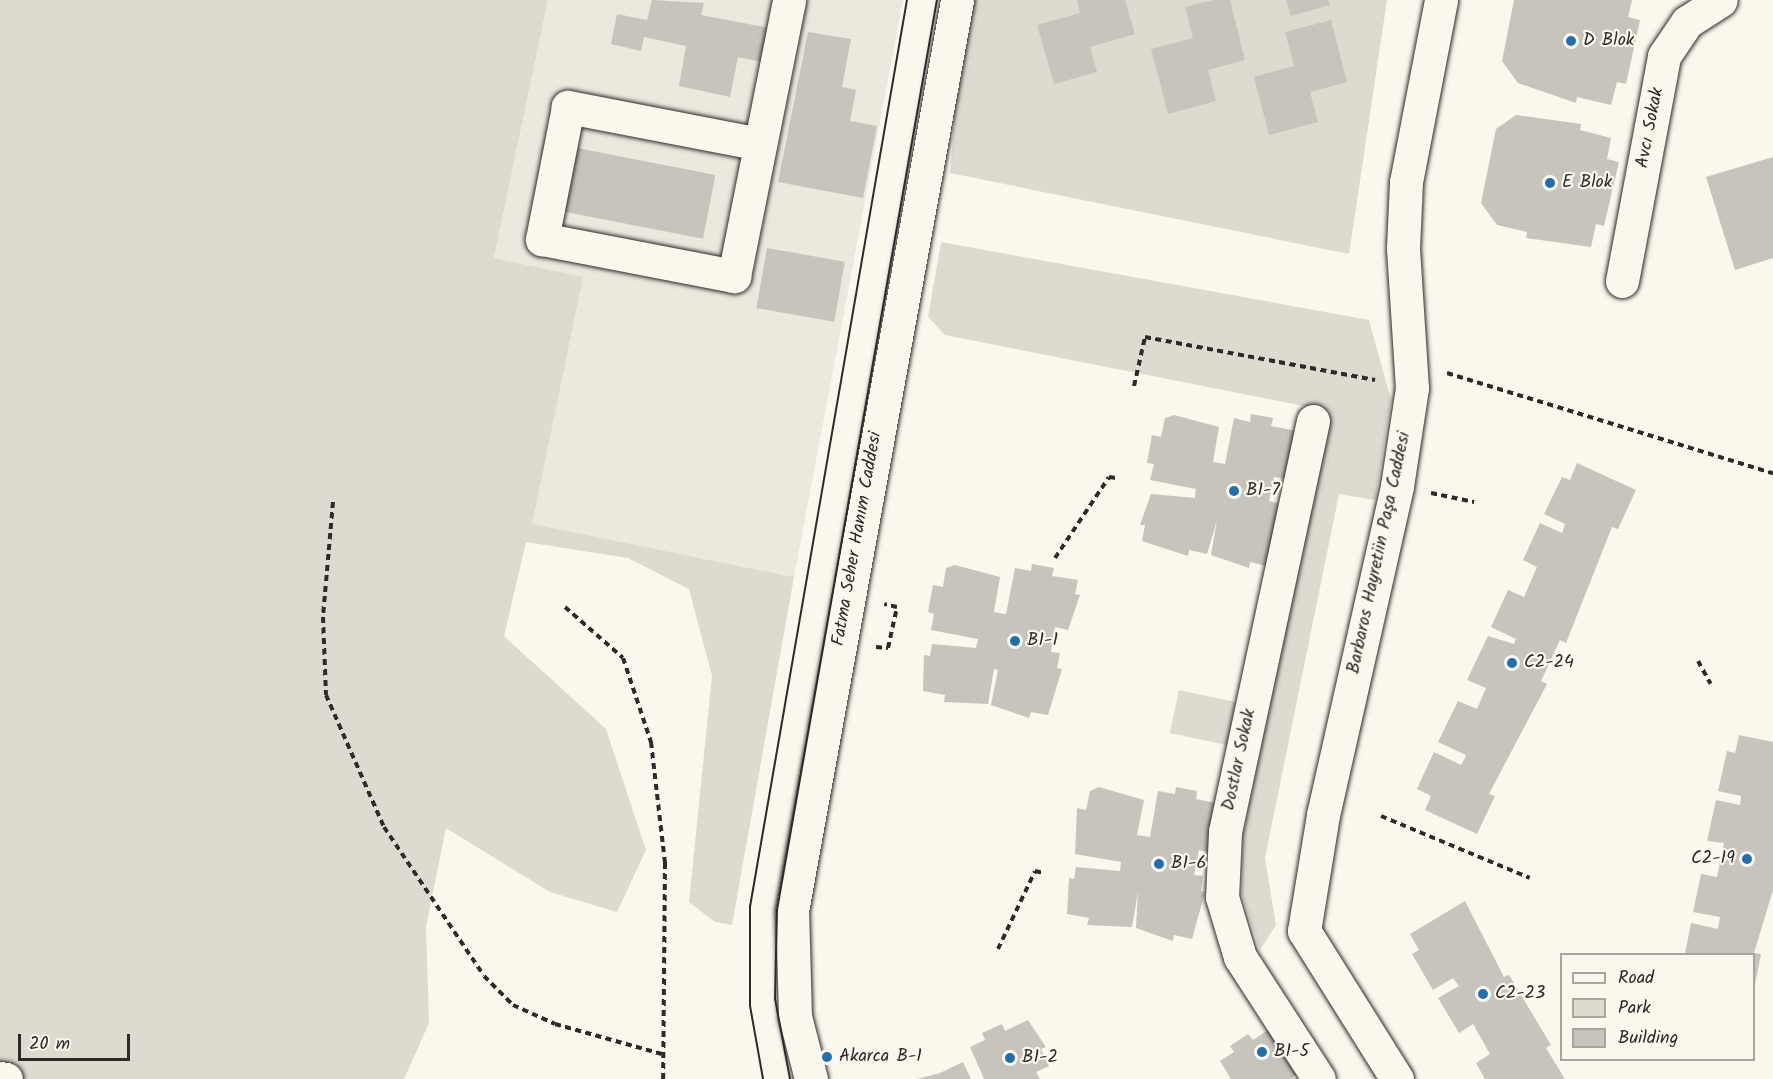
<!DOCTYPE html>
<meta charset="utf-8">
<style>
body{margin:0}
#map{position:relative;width:1773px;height:1079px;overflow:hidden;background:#fbf7ec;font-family:Kalam,sans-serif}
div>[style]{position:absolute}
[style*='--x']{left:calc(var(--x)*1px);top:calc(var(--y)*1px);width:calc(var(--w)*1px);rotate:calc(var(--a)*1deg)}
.built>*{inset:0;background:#ebe8de}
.green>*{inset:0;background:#dddad0;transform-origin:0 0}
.building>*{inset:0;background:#c7c4bc;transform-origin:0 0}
.path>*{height:4px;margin-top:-2px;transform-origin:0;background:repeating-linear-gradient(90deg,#2b2b2b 0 6px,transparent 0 10.5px)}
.roads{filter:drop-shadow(0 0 2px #2b2b2b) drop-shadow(0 0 2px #2b2b2b)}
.minor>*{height:33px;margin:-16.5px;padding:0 16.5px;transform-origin:16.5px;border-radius:16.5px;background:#fbf7ec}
.tram>*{height:1.5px;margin:-0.75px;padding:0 0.75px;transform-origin:0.75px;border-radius:0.75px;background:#2b2b2b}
.dots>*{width:16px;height:16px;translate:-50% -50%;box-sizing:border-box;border:3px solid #fbf7ec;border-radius:50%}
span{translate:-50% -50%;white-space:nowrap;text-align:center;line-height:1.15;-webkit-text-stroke:4.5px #fbf7ec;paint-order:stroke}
.poi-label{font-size:18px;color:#2b2b2b}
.left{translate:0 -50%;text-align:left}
.right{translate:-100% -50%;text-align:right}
.street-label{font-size:18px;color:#2b2b2b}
.legend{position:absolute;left:1560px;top:953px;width:195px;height:108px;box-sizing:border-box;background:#fbf7ec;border:2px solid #a8a59f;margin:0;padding:8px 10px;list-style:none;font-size:18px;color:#2b2b2b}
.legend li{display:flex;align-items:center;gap:12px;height:30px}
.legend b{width:30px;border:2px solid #a8a59f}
.scale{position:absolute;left:18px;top:1034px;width:112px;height:27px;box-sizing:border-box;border:3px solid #2b2b2b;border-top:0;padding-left:8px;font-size:18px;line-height:21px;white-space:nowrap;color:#2b2b2b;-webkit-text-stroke:4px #fbf7ec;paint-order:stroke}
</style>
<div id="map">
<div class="built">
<div style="clip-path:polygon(548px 0,903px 0,794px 577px,531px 524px,582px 278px,494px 259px)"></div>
</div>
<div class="green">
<div style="clip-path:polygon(0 0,548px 0,494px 258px,583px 277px,532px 524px,794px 577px,732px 925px,715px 922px,689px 902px,712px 676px,689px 589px,628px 558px,526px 542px,504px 636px,606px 729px,646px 850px,617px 912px,550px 892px,446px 828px,426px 927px,429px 1023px,404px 1079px,0 1079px)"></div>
<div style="clip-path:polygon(975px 0,1387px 0,1349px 254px,950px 173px,955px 111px)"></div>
<div style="clip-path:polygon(941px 242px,1369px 320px,1391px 400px,1375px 500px,1339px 494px,1265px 858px,1276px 925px,1260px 950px,1242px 894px,1243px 835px,1329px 411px,945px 335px,928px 317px)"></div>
<div style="left:1179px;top:690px;width:59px;height:44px;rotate:12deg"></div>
</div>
<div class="building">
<div style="clip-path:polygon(652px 0,704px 3px,701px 15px,769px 28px,762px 62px,738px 57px,730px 97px,679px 86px,686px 46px,644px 37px,641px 51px,611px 44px,617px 14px,647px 20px)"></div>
<div style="clip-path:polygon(1077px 0,1125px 0,1135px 34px,1090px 47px,1097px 72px,1054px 84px,1037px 25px,1080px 13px)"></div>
<div style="clip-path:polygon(1213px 0,1230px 0,1245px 60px,1208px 70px,1216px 101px,1168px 114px,1151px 49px,1193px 38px,1185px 7px)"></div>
<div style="clip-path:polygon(1286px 0,1328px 0,1330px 5px,1291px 16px)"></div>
<div style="clip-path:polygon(1514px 0,1632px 0,1628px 17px,1640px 20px,1626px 84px,1617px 82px,1611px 105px,1577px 97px,1576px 103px,1518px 83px,1502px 61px)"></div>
<div style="clip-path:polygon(1331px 20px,1347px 82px,1310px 92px,1318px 122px,1269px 135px,1254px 77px,1294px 66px,1285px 32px)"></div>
<div style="clip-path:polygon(808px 32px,851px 39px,842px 87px,856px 90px,850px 121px,877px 126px,863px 198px,778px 182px)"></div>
<div style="clip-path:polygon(1516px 115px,1581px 124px,1580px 130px,1611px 138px,1607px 159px,1619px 162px,1604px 226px,1596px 224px,1591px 247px,1526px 238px,1527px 232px,1497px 225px,1481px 203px,1496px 129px)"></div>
<div style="left:577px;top:148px;width:141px;height:65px;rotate:11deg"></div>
<div style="clip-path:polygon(1773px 157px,1773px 258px,1735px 270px,1706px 177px)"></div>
<div style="left:767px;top:248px;width:79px;height:61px;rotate:10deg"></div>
<div style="clip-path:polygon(1251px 414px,1273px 418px,1271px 426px,1297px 431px,1288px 479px,1274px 477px,1269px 501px,1278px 503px,1267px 566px,1250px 562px,1249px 568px,1211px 555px,1217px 520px,1207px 554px,1189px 550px,1188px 556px,1142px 541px,1145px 525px,1140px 525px,1151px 494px,1195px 498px,1196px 489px,1150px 480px,1154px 464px,1147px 463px,1152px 435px,1161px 437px,1165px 418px,1174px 415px,1219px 427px,1213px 462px,1225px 464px,1234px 418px,1250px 422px)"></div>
<div style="clip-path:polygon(1577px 463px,1636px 490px,1618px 529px,1612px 527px,1566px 643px,1560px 640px,1541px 681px,1547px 684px,1489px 794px,1495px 796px,1477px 834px,1425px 810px,1431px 796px,1417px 789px,1434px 752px,1461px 765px,1464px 760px,1466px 755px,1438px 742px,1458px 701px,1477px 709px,1486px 688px,1467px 680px,1488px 636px,1514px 644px,1516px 639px,1491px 627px,1508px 590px,1524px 597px,1537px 567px,1523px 560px,1540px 523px,1562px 533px,1565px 524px,1544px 514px,1562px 477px,1570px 480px)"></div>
<div style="clip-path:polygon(1032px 564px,1054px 568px,1052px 576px,1078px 580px,1075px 594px,1080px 595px,1068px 630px,1055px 627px,1051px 652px,1060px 653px,1057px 668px,1062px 669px,1048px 715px,1031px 712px,1029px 718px,991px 705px,998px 670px,994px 669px,988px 704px,944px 702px,945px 695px,923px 691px,924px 655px,930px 656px,932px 644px,976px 648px,978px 639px,931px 630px,934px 614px,928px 612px,933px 585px,943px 587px,946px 568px,955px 565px,1000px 577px,994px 612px,1006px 614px,1015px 568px,1031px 571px)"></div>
<div style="clip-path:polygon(1739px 735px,1773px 742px,1773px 890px,1754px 953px,1761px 954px,1755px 984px,1754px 954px,1685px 954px,1691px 923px,1718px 929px,1720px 917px,1693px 912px,1701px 874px,1717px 877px,1724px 843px,1707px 841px,1716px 800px,1740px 805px,1741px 796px,1718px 791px,1727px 751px,1735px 753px)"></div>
<div style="clip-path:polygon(1099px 787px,1144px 800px,1137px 835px,1150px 837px,1158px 791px,1175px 794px,1176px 787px,1197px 791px,1196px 799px,1221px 804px,1212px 853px,1199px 850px,1194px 875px,1203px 876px,1201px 891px,1205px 892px,1192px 939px,1174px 935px,1173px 941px,1136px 928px,1138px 892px,1132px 927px,1087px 925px,1089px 918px,1067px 914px,1069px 878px,1074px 879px,1076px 867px,1120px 871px,1121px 862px,1075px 854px,1077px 808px,1086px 810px,1090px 791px)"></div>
<div style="clip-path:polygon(1465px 901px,1504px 977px,1509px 975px,1551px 1045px,1546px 1048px,1565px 1079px,1485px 1079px,1476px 1063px,1490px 1054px,1473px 1024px,1459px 1033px,1438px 998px,1459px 986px,1453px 978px,1433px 990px,1412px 954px,1419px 950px,1410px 934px)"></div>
<div style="clip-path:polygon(1028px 1020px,1046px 1047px,1041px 1049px,1049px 1066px,1036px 1072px,1040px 1079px,984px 1079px,970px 1047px,985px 1040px,982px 1033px,1002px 1024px,1005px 1031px)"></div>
<div style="clip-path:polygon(1274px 1026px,1301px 1068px,1292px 1079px,1231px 1079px,1220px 1061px,1234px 1052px,1230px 1046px,1248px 1034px,1253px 1040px)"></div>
<div style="clip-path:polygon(963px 1062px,971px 1079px,917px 1079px,940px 1073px)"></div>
</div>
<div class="path">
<div style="--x:1447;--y:373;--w:341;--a:17.1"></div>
<div style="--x:1134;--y:386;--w:50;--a:-77.3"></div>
<div style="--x:1145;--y:337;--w:234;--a:10.6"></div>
<div style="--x:1431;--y:493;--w:44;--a:11.8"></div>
<div style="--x:333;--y:502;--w:115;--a:95"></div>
<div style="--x:323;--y:617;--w:78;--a:87.8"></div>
<div style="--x:326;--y:695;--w:144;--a:66.3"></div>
<div style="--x:384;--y:827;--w:179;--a:56.1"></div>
<div style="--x:484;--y:976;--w:41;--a:45"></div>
<div style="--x:513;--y:1005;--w:46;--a:24.3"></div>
<div style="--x:555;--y:1024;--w:111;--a:15.7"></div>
<div style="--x:1055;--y:558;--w:97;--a:-56.3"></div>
<div style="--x:1109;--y:477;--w:7;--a:8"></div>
<div style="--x:565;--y:607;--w:77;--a:41.3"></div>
<div style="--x:623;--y:658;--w:89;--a:71.6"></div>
<div style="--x:651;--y:742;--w:122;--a:83.4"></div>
<div style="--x:665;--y:863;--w:216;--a:90.5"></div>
<div style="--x:876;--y:647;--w:12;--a:5"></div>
<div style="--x:888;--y:648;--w:42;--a:-77.6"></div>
<div style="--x:897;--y:607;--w:13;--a:-167"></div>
<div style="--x:1698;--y:661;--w:26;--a:61"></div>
<div style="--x:1381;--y:816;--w:161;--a:22.6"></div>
<div style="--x:998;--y:949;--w:86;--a:-64.6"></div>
<div style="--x:1035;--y:871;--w:9;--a:13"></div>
</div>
<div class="roads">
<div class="minor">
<div style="--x:760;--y:144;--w:196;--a:-169.1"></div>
<div style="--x:568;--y:107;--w:135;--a:101.1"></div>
<div style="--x:542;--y:239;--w:196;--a:10.9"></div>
<div style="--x:734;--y:276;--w:281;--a:-78.7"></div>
<div style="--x:1622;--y:281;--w:229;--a:-79.4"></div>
<div style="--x:1664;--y:56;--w:41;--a:-55.9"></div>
<div style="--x:1687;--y:22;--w:40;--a:-32.9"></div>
<div style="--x:1313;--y:421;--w:420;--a:102.1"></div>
<div style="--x:1225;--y:832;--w:65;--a:92.6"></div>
<div style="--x:1222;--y:897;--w:63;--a:73.3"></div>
<div style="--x:1240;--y:957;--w:145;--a:57.1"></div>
<div style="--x:0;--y:1078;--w:6;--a:9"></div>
<div style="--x:811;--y:1079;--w:65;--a:-104.3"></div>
<div style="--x:795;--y:1016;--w:105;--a:-91.6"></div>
<div style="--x:792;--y:911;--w:926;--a:-79.73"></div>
<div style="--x:1397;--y:1079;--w:175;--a:-122.1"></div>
<div style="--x:1304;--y:931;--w:118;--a:-80.7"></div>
<div style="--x:1323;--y:815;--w:337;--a:-77.3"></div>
<div style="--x:1397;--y:486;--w:99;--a:-81.3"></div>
<div style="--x:1412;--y:388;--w:140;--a:-93.7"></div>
<div style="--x:1403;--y:248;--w:66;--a:-87.4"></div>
<div style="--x:1406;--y:182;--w:185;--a:-79.1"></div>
</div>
</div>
<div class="tram">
<div style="--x:763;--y:1079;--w:74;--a:-100.1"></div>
<div style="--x:750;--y:1006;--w:99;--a:-90"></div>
<div style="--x:750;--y:907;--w:920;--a:-80.18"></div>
<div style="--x:790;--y:1079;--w:81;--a:-100.6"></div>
<div style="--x:775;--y:999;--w:89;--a:-88.7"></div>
<div style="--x:777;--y:910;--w:924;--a:-80.03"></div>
</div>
<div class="dots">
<div style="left:1571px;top:41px;background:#1f6fb2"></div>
<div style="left:1550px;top:183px;background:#1f6fb2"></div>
<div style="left:1234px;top:491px;background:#1f6fb2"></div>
<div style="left:1015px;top:641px;background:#1f6fb2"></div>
<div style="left:1512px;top:663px;background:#1f6fb2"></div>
<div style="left:1747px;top:859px;background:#1f6fb2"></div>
<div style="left:1159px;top:864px;background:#1f6fb2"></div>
<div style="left:1483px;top:994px;background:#1f6fb2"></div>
<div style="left:1262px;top:1052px;background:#1f6fb2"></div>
<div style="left:827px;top:1057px;background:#1f6fb2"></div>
<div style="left:1010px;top:1058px;background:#1f6fb2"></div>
</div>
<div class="poi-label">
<span class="left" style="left:1583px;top:41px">D Blok</span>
<span class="left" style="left:1562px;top:183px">E Blok</span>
<span class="left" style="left:1246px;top:491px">B1-7</span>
<span class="left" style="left:1027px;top:641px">B1-1</span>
<span class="left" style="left:1524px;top:663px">C2-24</span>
<span class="right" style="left:1735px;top:859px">C2-19</span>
<span class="left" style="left:1171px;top:864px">B1-6</span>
<span class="left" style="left:1495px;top:994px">C2-23</span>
<span class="left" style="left:1274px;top:1052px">B1-5</span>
<span class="left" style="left:839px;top:1057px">Akarca B-1</span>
<span class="left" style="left:1022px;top:1058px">B1-2</span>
</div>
<div class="street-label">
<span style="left:1651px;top:128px;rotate:-79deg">Avcı Sokak</span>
<span style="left:858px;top:539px;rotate:-80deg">Fatma Seher Hanım Caddesi</span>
<span style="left:1380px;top:553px;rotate:-78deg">Barbaros Hayretiin Paşa Caddesi</span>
<span style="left:1240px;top:760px;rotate:-78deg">Dostlar Sokak</span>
</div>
<ul class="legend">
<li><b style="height:8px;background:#fbf7ec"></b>Road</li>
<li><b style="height:16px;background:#dddad0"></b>Park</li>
<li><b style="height:16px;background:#c7c4bc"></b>Building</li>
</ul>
<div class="scale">20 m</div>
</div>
